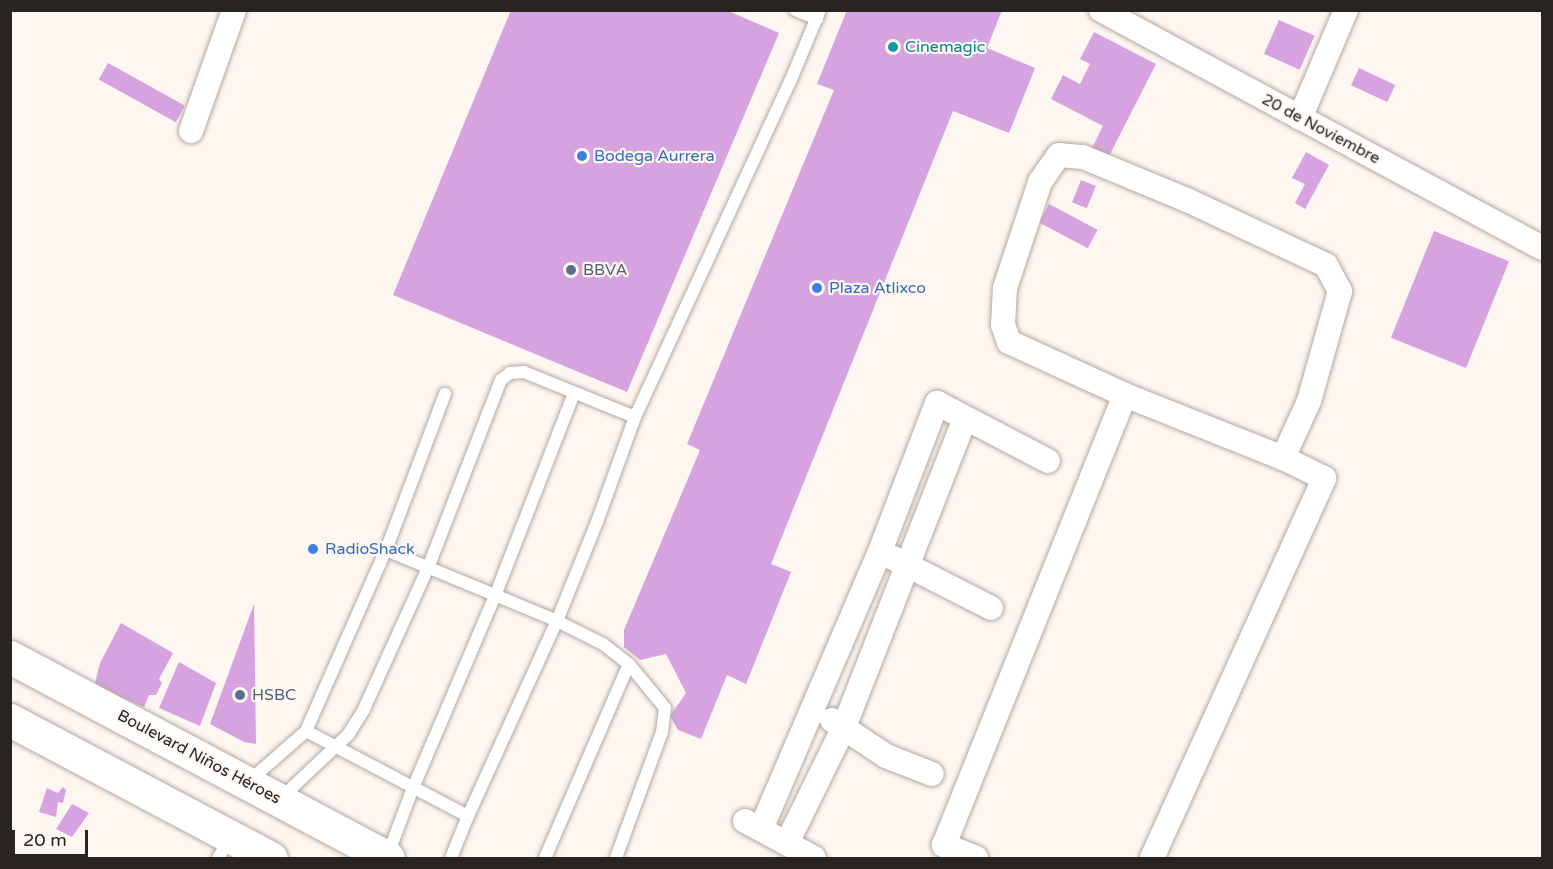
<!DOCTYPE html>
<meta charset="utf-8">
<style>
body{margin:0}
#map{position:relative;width:1553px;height:869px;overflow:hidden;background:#fdf6f1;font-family:"Varela Round",sans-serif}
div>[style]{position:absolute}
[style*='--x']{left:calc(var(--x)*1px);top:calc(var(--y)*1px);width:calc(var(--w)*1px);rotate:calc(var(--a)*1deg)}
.building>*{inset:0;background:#d6a3e0;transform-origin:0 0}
.roads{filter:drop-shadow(0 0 2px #b4a8a0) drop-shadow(0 0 2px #b4a8a0)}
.service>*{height:12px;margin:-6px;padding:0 6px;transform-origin:6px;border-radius:6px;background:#fff}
.minor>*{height:24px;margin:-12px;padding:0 12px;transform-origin:12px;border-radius:12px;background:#fff}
.secondary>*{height:33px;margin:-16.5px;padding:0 16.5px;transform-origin:16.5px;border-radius:16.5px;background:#fff}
.dots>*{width:16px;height:16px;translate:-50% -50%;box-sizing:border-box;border:3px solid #fdf6f1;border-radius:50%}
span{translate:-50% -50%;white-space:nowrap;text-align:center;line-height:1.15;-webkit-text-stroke:4.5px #fdf6f1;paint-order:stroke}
.culture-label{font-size:16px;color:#0d838f}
.left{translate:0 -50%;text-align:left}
.street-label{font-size:16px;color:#282421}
.shop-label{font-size:16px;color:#366cbe}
.service-label{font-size:16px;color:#4e5e75}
.frame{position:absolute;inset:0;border:12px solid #282421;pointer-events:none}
.scale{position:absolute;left:12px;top:830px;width:76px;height:27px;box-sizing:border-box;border:3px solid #282421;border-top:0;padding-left:8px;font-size:18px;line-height:21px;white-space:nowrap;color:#282421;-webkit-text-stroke:4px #fdf6f1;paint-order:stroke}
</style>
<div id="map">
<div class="building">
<div style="clip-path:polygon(511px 10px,726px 10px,779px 33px,627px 392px,393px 295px)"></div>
<div style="clip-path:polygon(847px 10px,1002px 10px,987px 48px,1035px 68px,1009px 133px,953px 111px,771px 564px,791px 572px,746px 684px,727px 675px,701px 739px,678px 730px,670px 716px,686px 693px,666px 654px,640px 660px,624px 647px,624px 630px,700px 450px,687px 444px,834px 90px,817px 84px)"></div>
<div style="left:1279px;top:20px;width:39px;height:37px;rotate:24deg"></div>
<div style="clip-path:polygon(1094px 32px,1156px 64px,1106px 162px,1089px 154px,1103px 126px,1051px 99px,1063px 75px,1080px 84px,1090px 64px,1080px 59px)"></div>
<div style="left:108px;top:63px;width:88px;height:19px;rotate:29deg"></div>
<div style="left:1359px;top:68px;width:40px;height:19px;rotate:25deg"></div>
<div style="clip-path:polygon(1306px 152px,1329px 165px,1305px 209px,1295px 203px,1305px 184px,1292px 178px)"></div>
<div style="left:1081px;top:180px;width:16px;height:24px;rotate:22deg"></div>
<div style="left:1049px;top:204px;width:55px;height:21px;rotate:28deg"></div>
<div style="left:1434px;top:231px;width:81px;height:115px;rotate:22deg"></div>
<div style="clip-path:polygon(254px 604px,256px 744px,244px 742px,210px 724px)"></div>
<div style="clip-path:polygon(121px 623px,173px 653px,159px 679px,162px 683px,156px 695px,149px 695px,144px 707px,94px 687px,100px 663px)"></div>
<div style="clip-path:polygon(179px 662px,216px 683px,200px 726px,159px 708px)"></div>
<div style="clip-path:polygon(63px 787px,66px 790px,63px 803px,58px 802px,56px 817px,39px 812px,47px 788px,58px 793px)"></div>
<div style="clip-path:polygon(72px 804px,89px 813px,72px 837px,56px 829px)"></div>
</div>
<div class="roads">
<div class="service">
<div style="--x:795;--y:10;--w:24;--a:22"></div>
<div style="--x:386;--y:550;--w:185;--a:22.5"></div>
<div style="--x:557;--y:621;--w:51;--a:26.6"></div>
<div style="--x:603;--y:644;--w:33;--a:38"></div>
<div style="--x:629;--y:664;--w:57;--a:50.7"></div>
<div style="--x:665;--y:708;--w:24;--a:97"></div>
<div style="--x:662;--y:732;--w:134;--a:110.1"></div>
<div style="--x:306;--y:731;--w:183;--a:27.7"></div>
<div style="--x:468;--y:816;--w:214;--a:-65.5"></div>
<div style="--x:557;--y:621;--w:107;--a:-68"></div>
<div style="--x:597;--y:522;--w:112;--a:-70.1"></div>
<div style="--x:635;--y:417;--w:369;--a:-65.2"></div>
<div style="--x:790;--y:82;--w:78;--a:-67.4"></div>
<div style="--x:248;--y:782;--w:77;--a:-41.3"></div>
<div style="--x:306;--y:731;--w:198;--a:-66.2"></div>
<div style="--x:386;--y:550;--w:167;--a:-69.3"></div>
<div style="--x:280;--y:799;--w:93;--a:-43.3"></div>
<div style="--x:348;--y:735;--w:31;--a:-58"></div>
<div style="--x:364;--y:709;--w:155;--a:-65.6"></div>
<div style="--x:428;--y:568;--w:202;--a:-68.8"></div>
<div style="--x:501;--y:380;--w:11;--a:-38"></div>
<div style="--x:510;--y:373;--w:14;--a:-4"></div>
<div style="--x:524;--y:372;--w:120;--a:22.1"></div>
<div style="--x:387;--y:857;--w:74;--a:-69.4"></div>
<div style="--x:413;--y:788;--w:209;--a:-66.9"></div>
<div style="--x:495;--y:596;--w:218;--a:-68.7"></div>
<div style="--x:218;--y:858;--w:22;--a:-58"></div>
<div style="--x:451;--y:858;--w:45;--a:-68"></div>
<div style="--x:545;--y:858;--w:211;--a:-66.6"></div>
</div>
<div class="minor">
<div style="--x:1101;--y:10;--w:501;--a:28.35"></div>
<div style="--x:1300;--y:118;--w:117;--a:-66.9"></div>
<div style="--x:191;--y:131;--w:128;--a:-70.4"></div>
<div style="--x:893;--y:558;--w:110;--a:27"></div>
<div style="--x:832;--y:720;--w:65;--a:33.7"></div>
<div style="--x:886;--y:756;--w:49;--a:21.4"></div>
<div style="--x:745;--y:821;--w:78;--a:28.2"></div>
<div style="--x:761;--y:829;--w:299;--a:-66.8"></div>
<div style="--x:879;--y:554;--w:162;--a:-69"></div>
<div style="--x:937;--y:403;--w:125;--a:27.6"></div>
<div style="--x:787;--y:843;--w:129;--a:-63.8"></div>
<div style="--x:844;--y:727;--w:331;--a:-68.6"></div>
<div style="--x:976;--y:858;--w:35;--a:-158"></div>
<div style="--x:944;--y:845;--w:485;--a:-68.1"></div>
<div style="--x:1152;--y:858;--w:417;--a:-65.6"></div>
<div style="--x:1324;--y:478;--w:46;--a:-154"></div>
<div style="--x:1283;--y:458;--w:170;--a:-158.3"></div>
<div style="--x:1125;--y:395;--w:128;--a:-155.4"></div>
<div style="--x:1009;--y:342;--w:18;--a:-109"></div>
<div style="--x:1003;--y:325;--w:37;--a:-87"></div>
<div style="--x:1005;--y:288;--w:112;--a:-71.7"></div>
<div style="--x:1040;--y:182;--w:33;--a:-55"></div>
<div style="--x:1059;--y:155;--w:24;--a:5"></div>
<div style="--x:1083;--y:157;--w:113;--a:22.5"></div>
<div style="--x:1187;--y:200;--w:153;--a:25.1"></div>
<div style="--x:1326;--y:265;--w:30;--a:62"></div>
<div style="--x:1340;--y:291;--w:114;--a:105.7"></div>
<div style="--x:1309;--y:401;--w:63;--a:114.5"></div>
</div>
<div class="secondary">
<div style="--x:10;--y:657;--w:428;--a:28"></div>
<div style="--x:10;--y:720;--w:295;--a:27.9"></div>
</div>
</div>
<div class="dots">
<div style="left:893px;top:47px;background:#0f9aa8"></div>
<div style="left:582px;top:156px;background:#3f7fe0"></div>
<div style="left:571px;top:270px;background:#5c6f8a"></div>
<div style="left:817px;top:288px;background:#3f7fe0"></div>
<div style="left:313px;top:549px;background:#3f7fe0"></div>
<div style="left:240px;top:695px;background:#5c6f8a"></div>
</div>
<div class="culture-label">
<span class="left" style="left:905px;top:47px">Cinemagic</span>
</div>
<div class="street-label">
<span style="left:1321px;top:129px;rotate:28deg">20 de Noviembre</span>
<span style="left:199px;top:757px;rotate:28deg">Boulevard Niños Héroes</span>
</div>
<div class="shop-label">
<span class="left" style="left:594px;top:156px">Bodega Aurrera</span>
<span class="left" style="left:829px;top:288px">Plaza Atlixco</span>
<span class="left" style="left:325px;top:549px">RadioShack</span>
</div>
<div class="service-label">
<span class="left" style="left:583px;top:270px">BBVA</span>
<span class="left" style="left:252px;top:695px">HSBC</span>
</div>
<div class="frame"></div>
<div class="scale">20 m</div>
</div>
